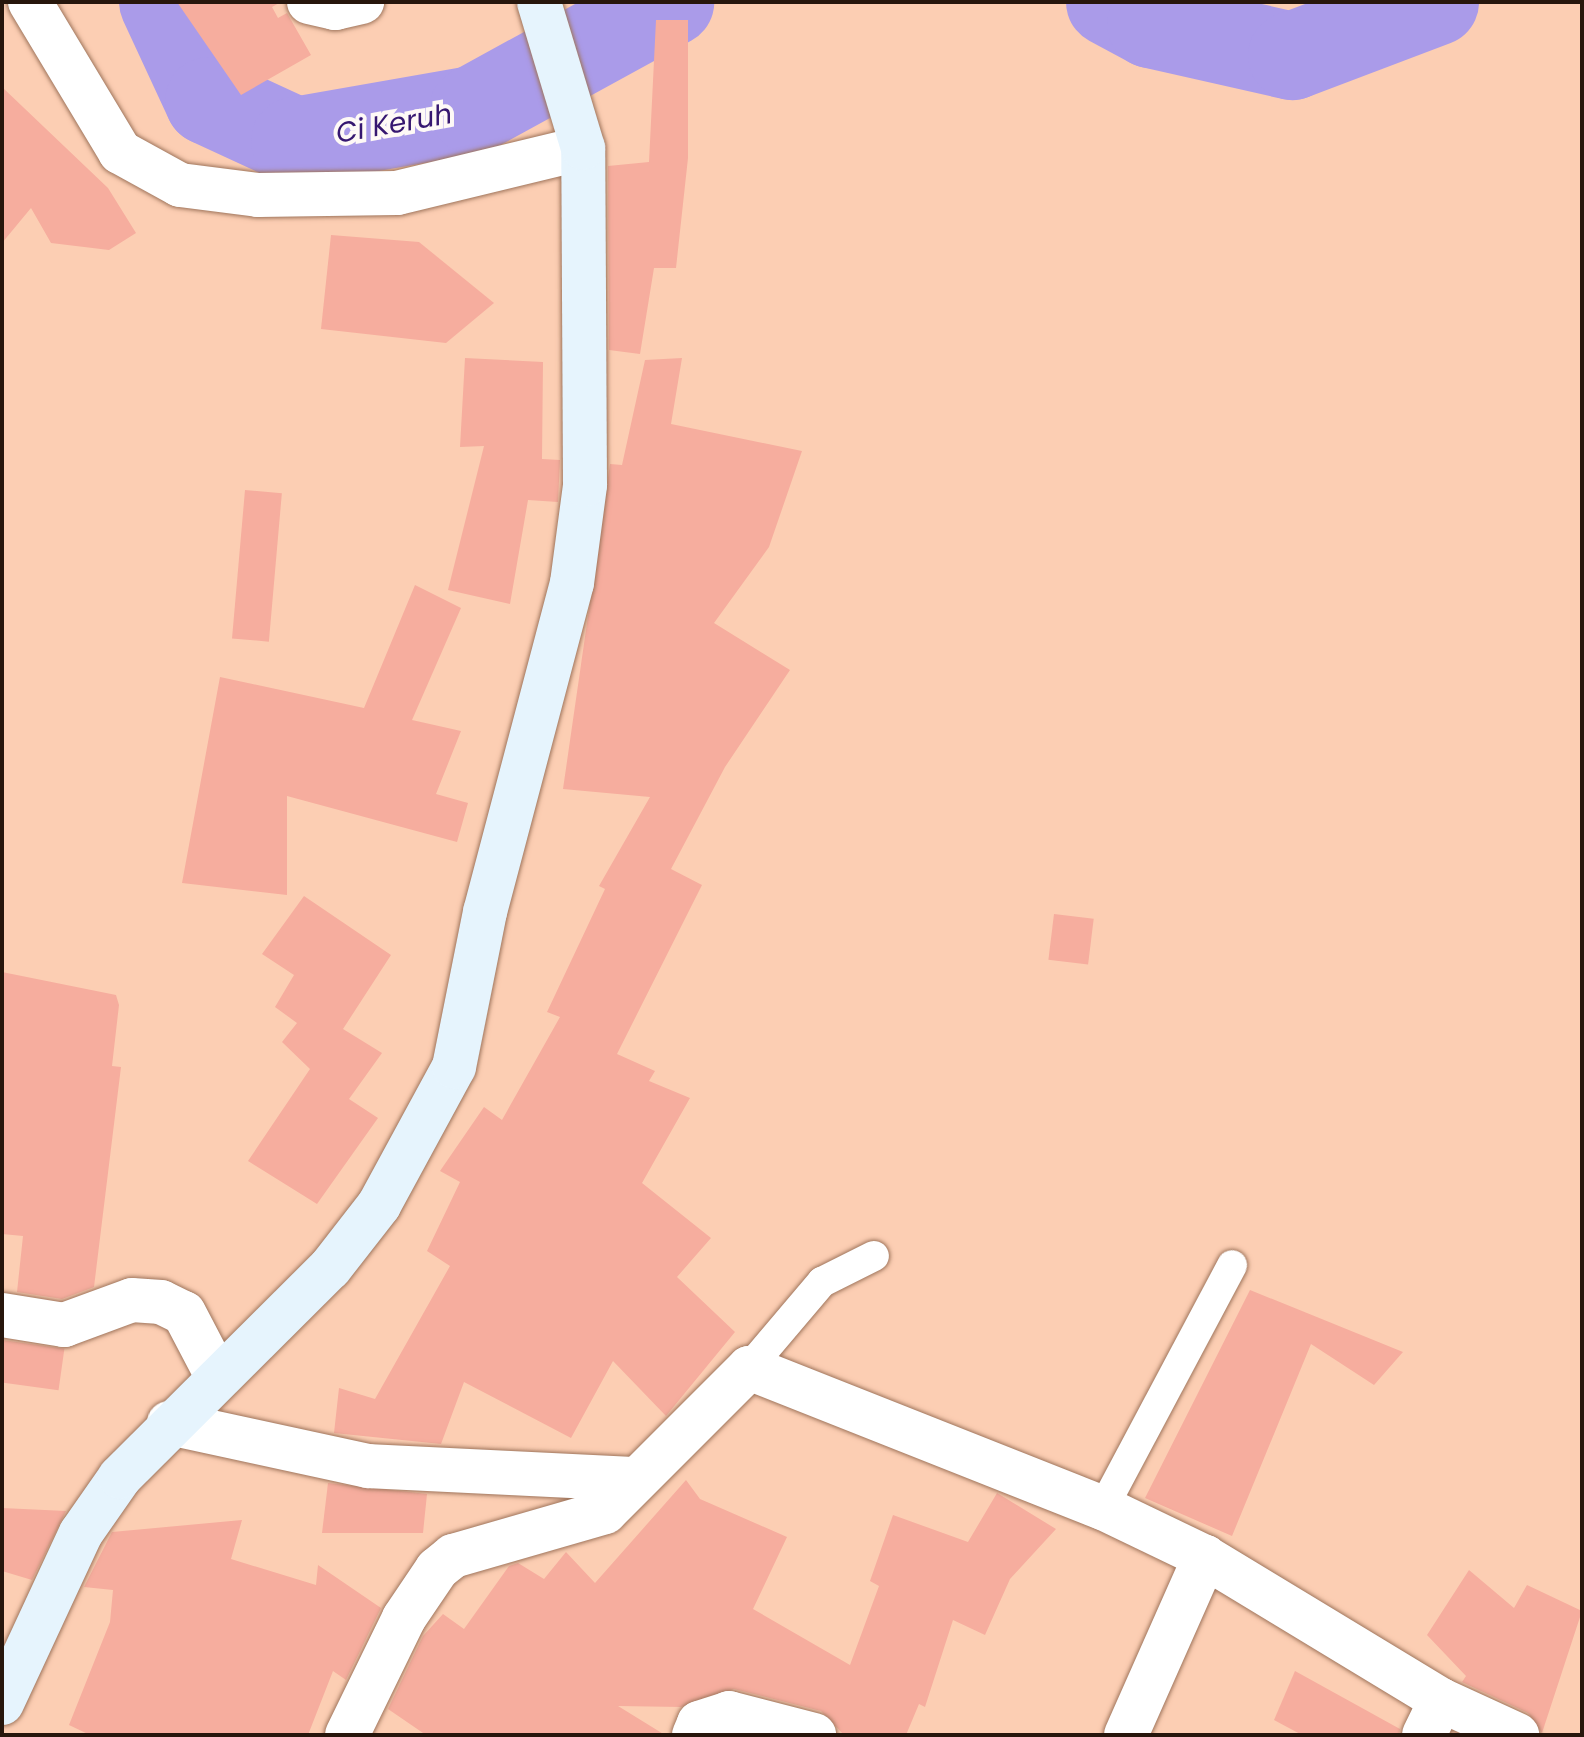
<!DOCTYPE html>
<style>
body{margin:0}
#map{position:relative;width:1584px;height:1737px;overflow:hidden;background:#fcceb3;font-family:Poppins,sans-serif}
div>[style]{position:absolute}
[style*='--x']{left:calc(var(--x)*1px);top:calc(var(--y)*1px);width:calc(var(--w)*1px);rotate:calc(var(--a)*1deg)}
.river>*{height:88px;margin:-44px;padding:0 44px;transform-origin:44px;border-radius:44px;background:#aa9be9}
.building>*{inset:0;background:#f6ad9e;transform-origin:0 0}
.roads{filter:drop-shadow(0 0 2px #9f755c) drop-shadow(0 0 2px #9f755c)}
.lane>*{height:30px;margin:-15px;padding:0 15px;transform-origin:15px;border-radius:15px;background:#fff}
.street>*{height:44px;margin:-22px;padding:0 22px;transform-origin:22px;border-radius:22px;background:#fff}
.secondary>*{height:44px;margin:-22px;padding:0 22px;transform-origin:22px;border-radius:22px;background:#e6f4fd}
span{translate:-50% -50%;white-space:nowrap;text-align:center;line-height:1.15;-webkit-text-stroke:8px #fef9f6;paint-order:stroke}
.water-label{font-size:28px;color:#361770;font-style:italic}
.frame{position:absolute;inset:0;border:4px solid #27160c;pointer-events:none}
</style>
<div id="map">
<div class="river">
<div style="--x:163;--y:2;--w:109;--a:65.1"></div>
<div style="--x:209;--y:101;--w:95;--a:24.9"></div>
<div style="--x:295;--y:141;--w:181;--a:-9.9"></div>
<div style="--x:473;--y:110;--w:225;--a:-28.7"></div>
<div style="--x:1110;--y:2;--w:47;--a:28.2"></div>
<div style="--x:1151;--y:24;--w:145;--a:12.8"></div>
<div style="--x:1292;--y:56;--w:153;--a:-20.7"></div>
</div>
<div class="building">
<div style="clip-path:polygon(177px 2px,281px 2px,272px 7px,278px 18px,287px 13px,311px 55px,241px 95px)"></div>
<div style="clip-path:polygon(656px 20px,688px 20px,688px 158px,676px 268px,654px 268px,640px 354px,609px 350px,608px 166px,649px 162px)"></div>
<div style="clip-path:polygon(2px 87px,108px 188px,136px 233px,109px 250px,51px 243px,31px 208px,2px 243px)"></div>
<div style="clip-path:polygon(331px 235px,419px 242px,494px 303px,446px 343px,321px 329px)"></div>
<div style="clip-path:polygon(465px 358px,543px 362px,542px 459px,560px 460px,558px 502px,528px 500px,510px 604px,448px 590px,484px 446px,460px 447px)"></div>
<div style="clip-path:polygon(682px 358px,671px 424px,802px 451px,769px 547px,714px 623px,790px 670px,725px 767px,671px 869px,702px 885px,617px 1054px,655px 1071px,649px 1081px,690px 1098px,642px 1183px,711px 1238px,677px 1277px,735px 1332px,666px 1416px,613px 1361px,571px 1438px,464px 1382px,441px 1444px,334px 1433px,339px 1388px,375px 1399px,450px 1266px,427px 1251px,460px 1182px,440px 1171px,484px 1107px,502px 1120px,560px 1017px,547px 1012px,605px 889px,599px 886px,650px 797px,563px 789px,610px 464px,622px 465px,645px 360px)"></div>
<div style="left:245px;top:490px;width:37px;height:149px;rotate:5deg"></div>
<div style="clip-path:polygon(415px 585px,461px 608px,412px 720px,461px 731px,436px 794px,468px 803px,457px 842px,287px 796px,287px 895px,182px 883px,220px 677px,364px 708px)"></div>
<div style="clip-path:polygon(304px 896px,391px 955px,343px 1029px,382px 1053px,349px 1099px,378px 1118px,317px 1204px,248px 1161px,310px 1069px,282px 1042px,297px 1023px,275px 1007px,294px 975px,262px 954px)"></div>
<div style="left:1054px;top:914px;width:40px;height:46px;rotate:7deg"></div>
<div style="clip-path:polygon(2px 972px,116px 995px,119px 1005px,112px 1066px,121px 1067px,94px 1287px,62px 1299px,17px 1292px,23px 1236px,2px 1234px)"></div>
<div style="clip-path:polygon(1250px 1290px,1403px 1352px,1374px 1385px,1311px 1344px,1232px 1536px,1145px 1498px)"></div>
<div style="left:2px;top:1340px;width:63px;height:42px;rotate:8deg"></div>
<div style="clip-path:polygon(686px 1480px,700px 1499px,787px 1537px,753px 1609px,850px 1665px,879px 1586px,870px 1581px,893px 1515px,968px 1542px,997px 1493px,1056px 1529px,1010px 1579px,985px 1635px,953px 1620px,925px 1707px,919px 1704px,906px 1735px,844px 1735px,821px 1711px,734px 1689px,681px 1707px,618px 1706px,665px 1735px,426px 1735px,388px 1709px,423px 1636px,443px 1614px,464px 1629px,509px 1566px,518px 1563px,544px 1579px,566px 1552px,595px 1583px)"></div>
<div style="clip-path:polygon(328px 1483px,427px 1494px,423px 1533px,322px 1533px)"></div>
<div style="clip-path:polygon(2px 1508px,66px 1511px,32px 1580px,2px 1571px)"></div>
<div style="clip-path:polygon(242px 1520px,231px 1559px,316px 1585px,318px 1565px,381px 1608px,346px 1680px,333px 1671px,308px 1735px,90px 1735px,69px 1725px,110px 1622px,113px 1590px,84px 1587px,112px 1532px)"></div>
<div style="clip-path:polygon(1469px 1570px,1514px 1608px,1527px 1585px,1582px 1611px,1542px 1733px,1528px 1713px,1462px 1682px,1466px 1676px,1427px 1635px)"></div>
<div style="clip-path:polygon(1295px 1671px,1400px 1729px,1399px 1735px,1302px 1735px,1274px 1720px)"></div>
</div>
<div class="roads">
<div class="lane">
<div style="--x:749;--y:1368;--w:113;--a:-49.7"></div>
<div style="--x:822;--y:1282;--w:58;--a:-26.6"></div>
<div style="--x:1103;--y:1508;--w:275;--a:-62"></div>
</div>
<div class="street">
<div style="--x:30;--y:2;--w:175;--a:59"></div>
<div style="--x:120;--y:152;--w:68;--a:28.8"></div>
<div style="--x:180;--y:185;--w:79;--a:7.3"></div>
<div style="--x:258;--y:195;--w:139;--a:-0.8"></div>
<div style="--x:397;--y:193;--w:191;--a:-13.6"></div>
<div style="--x:309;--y:2;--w:27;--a:13"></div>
<div style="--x:335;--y:8;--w:28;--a:-13"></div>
<div style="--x:2;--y:1315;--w:63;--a:9.2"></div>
<div style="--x:64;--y:1325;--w:72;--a:-20.2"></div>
<div style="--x:132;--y:1300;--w:29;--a:4"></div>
<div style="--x:161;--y:1302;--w:25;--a:26"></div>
<div style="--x:184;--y:1313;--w:71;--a:62.4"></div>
<div style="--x:169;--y:1423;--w:204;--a:12.2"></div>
<div style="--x:368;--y:1466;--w:269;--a:2.8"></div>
<div style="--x:347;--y:1735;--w:130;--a:-64"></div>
<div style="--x:404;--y:1618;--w:59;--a:-56"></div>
<div style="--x:437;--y:1569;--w:21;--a:-39"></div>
<div style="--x:453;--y:1556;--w:158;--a:-16.1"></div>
<div style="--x:605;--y:1512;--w:204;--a:-45"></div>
<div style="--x:749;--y:1368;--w:381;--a:21.6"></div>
<div style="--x:1103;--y:1508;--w:113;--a:25.7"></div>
<div style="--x:1205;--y:1557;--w:276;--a:31.2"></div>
<div style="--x:1441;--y:1700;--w:84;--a:24.7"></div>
<div style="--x:694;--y:1735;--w:13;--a:-67"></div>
<div style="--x:699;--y:1723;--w:32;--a:-18"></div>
<div style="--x:729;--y:1713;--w:88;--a:14.5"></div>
<div style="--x:1126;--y:1735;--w:195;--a:-66.1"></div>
<div style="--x:1424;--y:1735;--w:39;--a:-64"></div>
</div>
<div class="secondary">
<div style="--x:2;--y:1703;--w:187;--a:-65.1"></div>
<div style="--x:81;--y:1533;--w:68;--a:-55.1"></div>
<div style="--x:120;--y:1477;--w:296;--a:-44.9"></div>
<div style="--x:330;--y:1268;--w:80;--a:-52.1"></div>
<div style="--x:379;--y:1205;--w:157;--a:-61.5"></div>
<div style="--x:454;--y:1067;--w:158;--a:-78.7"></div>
<div style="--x:485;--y:912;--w:340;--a:-75.2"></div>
<div style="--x:572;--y:583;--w:99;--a:-82.4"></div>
<div style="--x:585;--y:485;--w:337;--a:-90.3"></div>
<div style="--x:583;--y:148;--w:152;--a:-106.8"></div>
</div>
</div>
<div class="water-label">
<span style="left:394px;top:124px;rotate:-10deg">Ci Keruh</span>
</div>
<div class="frame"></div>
</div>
